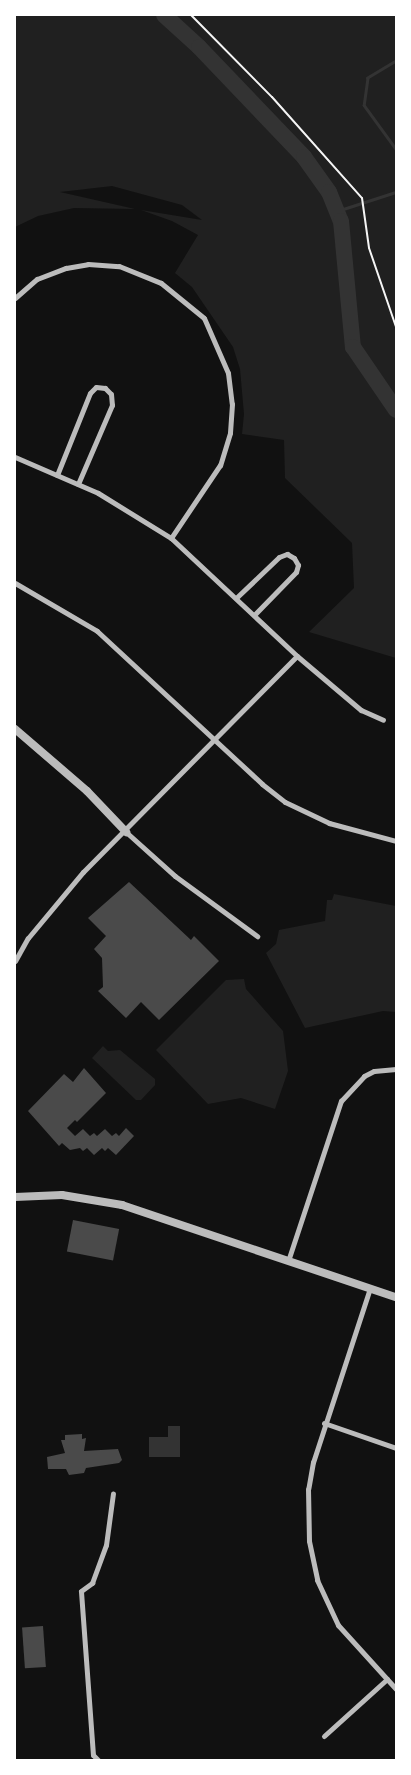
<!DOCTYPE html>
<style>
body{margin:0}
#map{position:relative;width:411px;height:1775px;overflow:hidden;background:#111;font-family:Inter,sans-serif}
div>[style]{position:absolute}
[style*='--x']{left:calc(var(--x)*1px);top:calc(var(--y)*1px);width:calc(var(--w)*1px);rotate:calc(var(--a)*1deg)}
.green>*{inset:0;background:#202020}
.water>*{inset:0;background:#333}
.stream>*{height:2.5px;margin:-1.25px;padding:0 1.25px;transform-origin:1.25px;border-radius:1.25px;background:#333}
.river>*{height:16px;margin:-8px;padding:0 8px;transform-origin:8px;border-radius:8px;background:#333}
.building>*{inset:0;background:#4a4a4a;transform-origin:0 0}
.path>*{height:2px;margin:-1px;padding:0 1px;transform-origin:1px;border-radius:1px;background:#f5f5f5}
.minor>*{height:5px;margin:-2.5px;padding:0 2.5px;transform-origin:2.5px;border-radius:2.5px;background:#bcbcbc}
.tertiary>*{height:8px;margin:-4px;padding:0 4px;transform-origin:4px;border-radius:4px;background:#bcbcbc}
span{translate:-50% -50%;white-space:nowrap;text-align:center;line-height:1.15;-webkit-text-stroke:5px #fff;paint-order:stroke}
.frame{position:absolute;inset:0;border:16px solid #fff;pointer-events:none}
</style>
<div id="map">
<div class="green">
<div style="clip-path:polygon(15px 15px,396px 15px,396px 658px,309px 632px,354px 588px,352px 543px,285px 478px,284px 440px,242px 434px,244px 414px,240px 369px,233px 347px,192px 287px,175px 273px,198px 235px,172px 221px,141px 210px,202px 220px,182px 205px,112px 186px,60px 192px,135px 209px,74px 208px,38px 216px,15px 227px)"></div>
<div style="clip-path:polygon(334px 894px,396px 906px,396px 1012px,383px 1011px,305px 1028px,266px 953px,276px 944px,279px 930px,325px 921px,327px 900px,332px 900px)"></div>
<div style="clip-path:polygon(244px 979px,246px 989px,283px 1031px,288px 1071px,275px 1109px,241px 1098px,208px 1104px,156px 1050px,226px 980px)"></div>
<div style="clip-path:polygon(103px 1046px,108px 1051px,120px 1050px,155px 1079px,155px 1085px,141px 1100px,136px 1100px,92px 1058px)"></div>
</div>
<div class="water">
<div style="clip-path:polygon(168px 1426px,180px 1426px,180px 1457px,149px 1457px,149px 1437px,168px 1437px)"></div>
</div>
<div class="stream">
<div style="--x:396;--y:61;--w:33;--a:149"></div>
<div style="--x:368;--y:78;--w:27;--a:98"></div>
<div style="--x:364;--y:105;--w:54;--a:54"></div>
<div style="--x:337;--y:211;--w:62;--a:-17.9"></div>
</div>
<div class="river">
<div style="--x:164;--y:15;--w:47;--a:42.4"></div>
<div style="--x:199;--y:47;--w:152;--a:46.3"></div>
<div style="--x:304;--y:157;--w:43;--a:54.5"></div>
<div style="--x:329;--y:192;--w:31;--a:68"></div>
<div style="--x:341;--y:221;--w:127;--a:84.6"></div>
<div style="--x:353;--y:347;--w:76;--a:55.7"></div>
</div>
<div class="building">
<div style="clip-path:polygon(129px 882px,191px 940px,194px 936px,219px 961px,159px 1020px,141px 1002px,126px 1018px,98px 991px,103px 987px,102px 958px,94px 949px,106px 936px,88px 918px)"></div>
<div style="clip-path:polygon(84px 1068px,106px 1093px,77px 1122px,75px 1120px,67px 1128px,75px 1136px,83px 1129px,90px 1136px,94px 1133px,97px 1136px,105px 1129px,112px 1136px,116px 1133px,119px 1136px,126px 1128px,134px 1136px,116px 1155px,108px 1148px,105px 1151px,102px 1148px,94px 1155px,87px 1148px,83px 1151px,80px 1148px,70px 1150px,62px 1143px,59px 1146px,28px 1111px,64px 1074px,73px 1082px)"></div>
<div style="left:73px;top:1220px;width:47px;height:32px;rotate:11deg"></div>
<div style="clip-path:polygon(82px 1434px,82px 1439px,86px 1438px,84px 1451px,118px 1449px,122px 1460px,119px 1463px,86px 1468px,84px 1473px,69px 1475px,66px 1469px,48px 1469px,47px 1457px,65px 1453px,61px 1440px,65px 1440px,65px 1435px)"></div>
<div style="left:43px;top:1626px;width:41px;height:21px;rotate:86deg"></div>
</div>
<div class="path">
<div style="--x:191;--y:15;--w:115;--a:45.4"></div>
<div style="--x:272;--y:97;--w:135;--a:48.3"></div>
<div style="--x:362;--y:198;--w:50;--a:82"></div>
<div style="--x:369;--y:248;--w:83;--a:71.1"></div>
</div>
<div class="minor">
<div style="--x:15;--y:298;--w:29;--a:-41"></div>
<div style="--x:37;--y:279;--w:31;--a:-21"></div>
<div style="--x:66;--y:268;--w:22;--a:-10"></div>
<div style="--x:88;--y:264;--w:31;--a:4"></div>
<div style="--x:119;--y:266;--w:45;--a:22"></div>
<div style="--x:161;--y:283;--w:55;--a:39.1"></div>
<div style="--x:204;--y:318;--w:60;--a:66.4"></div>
<div style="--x:228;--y:373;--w:31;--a:83"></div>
<div style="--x:232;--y:404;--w:29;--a:94"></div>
<div style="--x:230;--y:433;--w:34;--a:107"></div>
<div style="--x:220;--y:465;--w:88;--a:123.9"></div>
<div style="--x:15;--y:457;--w:90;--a:23.4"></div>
<div style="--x:98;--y:493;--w:86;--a:31.7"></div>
<div style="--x:171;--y:538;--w:173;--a:43.1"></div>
<div style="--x:297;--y:656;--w:84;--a:40.2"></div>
<div style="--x:361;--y:710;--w:24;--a:24"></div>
<div style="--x:57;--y:475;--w:88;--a:-68.1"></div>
<div style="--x:90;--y:393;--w:8;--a:-45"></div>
<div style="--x:96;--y:387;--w:9;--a:6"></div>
<div style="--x:105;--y:388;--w:8;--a:45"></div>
<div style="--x:111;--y:394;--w:11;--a:85"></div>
<div style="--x:112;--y:405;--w:86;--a:113.3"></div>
<div style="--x:15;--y:583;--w:95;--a:30.3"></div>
<div style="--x:97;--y:631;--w:225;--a:42.8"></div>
<div style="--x:262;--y:784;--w:29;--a:38"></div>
<div style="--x:285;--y:802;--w:49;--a:25.5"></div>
<div style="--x:329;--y:823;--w:69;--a:15"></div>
<div style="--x:236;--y:598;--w:59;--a:-43.6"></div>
<div style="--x:279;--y:557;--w:9;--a:-21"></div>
<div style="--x:287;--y:554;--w:8;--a:30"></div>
<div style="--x:294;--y:558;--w:8;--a:60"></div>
<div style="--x:298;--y:565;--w:7;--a:106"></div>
<div style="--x:296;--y:572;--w:60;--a:134.3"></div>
<div style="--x:126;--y:832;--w:66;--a:41.9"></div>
<div style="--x:175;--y:876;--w:102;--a:36.2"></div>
<div style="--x:15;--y:961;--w:26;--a:-61"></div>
<div style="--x:28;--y:938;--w:86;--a:-50.2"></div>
<div style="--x:83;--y:872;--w:304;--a:-45.3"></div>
<div style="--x:288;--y:1261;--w:169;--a:-71.7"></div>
<div style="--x:341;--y:1101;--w:34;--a:-47"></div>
<div style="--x:364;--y:1076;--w:11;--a:-27"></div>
<div style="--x:374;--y:1071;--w:22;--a:-5"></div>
<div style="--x:370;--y:1288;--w:183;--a:108.1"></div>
<div style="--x:313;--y:1462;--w:27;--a:100"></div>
<div style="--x:308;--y:1489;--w:52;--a:88.9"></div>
<div style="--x:309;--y:1541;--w:40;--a:78"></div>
<div style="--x:317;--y:1580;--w:50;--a:65"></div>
<div style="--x:338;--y:1625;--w:86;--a:47.8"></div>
<div style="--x:324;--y:1423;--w:76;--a:19.1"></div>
<div style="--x:324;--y:1736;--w:85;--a:-42.1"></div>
<div style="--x:98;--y:1760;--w:7;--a:-135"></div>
<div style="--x:93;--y:1755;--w:164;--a:-94.2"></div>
<div style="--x:81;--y:1591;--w:14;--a:-36"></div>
<div style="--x:92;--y:1583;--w:40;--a:-69.8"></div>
<div style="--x:106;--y:1545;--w:52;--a:-82.3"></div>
</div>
<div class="tertiary">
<div style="--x:15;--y:729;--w:95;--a:40.7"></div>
<div style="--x:87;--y:791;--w:57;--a:46.4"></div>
<div style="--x:15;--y:1197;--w:47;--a:-2.4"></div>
<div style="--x:62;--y:1195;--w:61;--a:9.5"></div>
<div style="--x:122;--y:1205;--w:289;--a:18.6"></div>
</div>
<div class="frame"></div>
</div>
